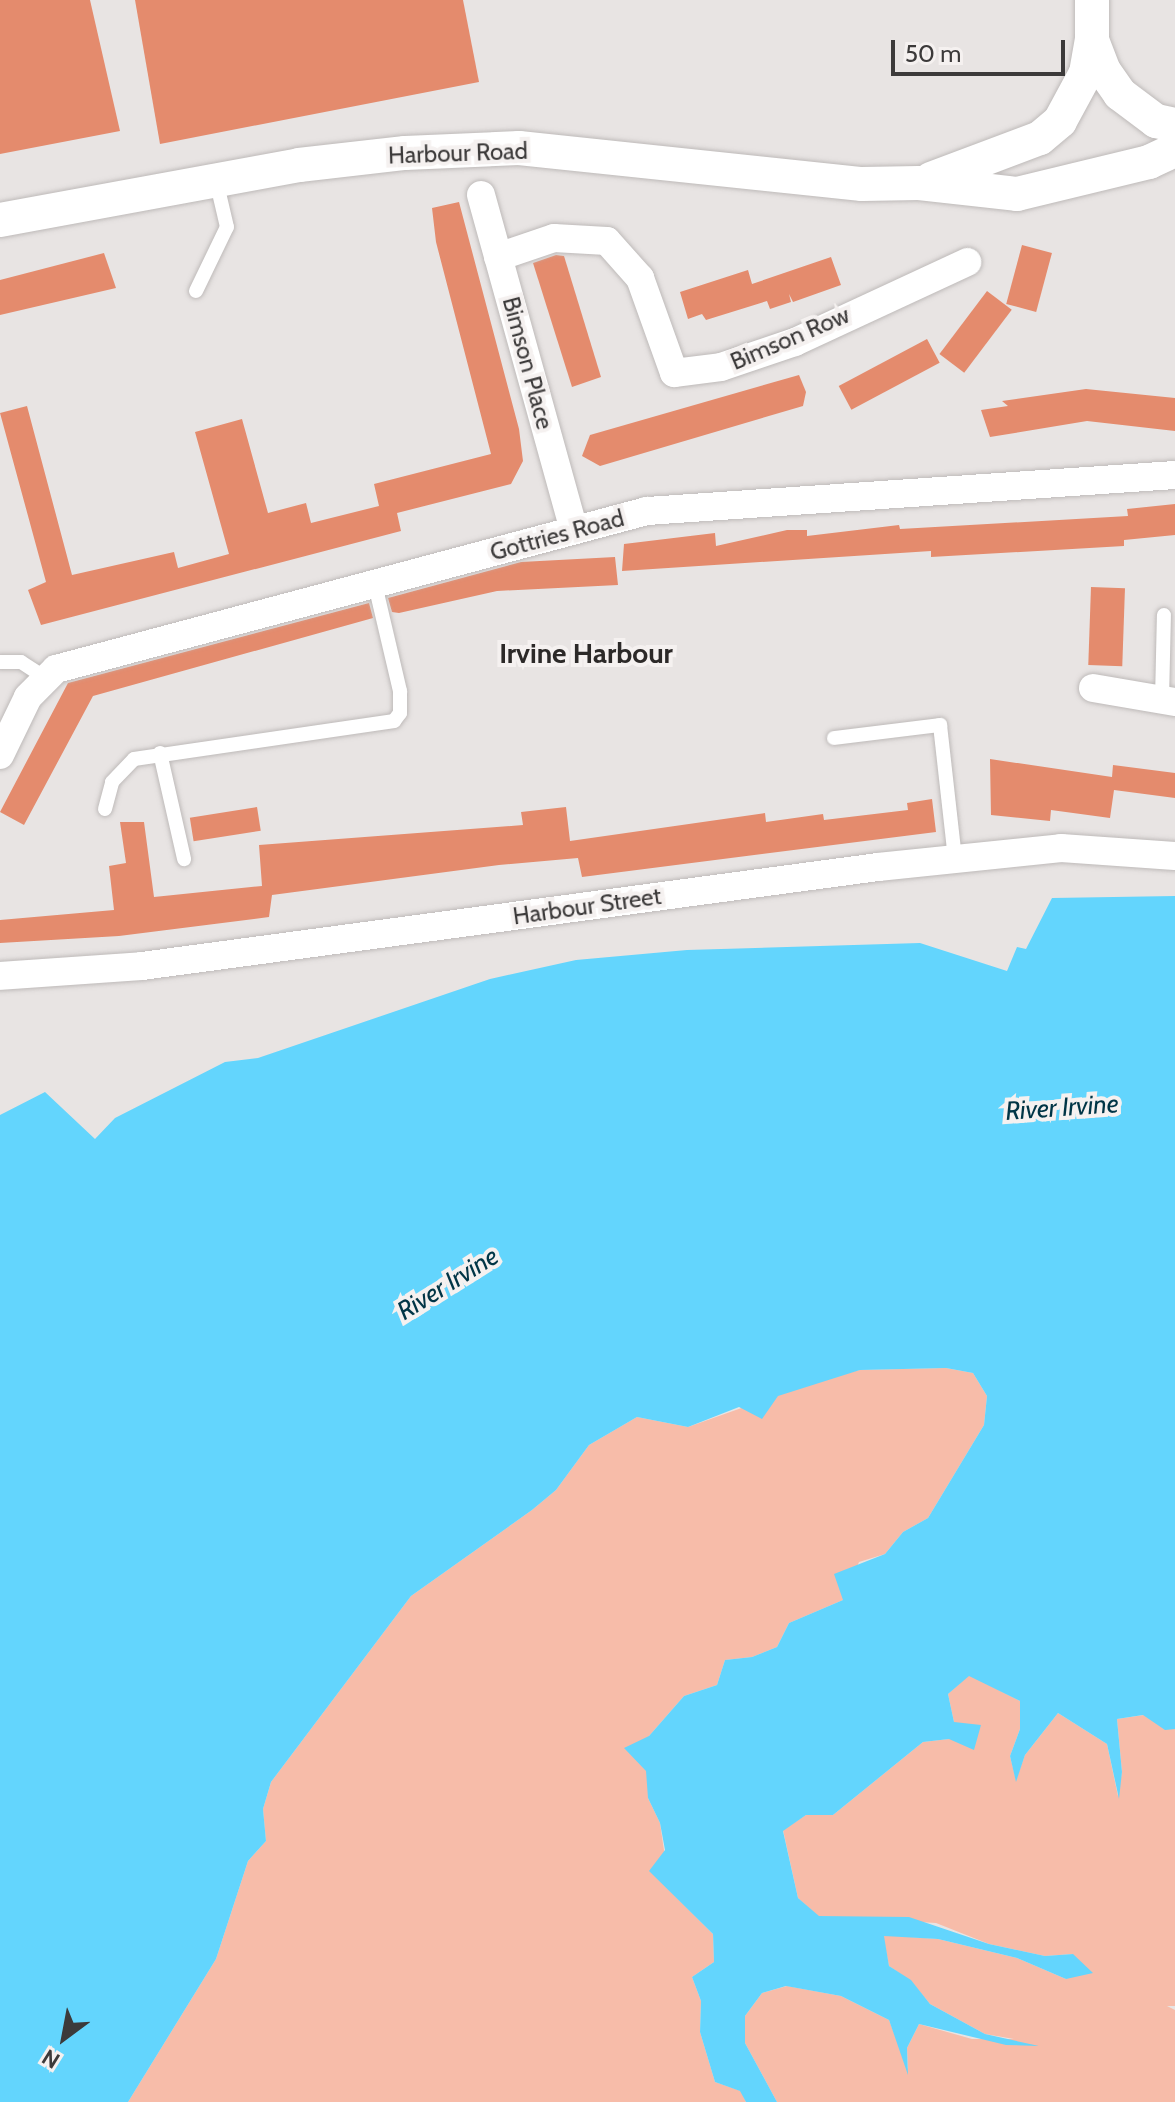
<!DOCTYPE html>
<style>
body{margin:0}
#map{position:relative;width:1175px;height:2102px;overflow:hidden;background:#e8e4e3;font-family:Cabin,sans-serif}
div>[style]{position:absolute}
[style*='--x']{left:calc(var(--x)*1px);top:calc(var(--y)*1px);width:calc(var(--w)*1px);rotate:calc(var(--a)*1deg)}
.green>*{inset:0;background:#f7bca9}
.water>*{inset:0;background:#63d5fd}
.building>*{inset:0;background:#e48b6d;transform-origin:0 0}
.roads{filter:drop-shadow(0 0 2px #bebab9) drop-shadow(0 0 2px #bebab9)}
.service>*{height:14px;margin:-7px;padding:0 7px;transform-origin:7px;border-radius:7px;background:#fff}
.minor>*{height:28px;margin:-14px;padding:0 14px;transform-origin:14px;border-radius:14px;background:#fff}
.tertiary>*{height:34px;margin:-17px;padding:0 17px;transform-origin:17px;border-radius:17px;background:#fff}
span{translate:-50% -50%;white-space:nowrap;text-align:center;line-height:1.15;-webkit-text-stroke:8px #f5f1f0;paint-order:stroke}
.street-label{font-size:24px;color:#3c3a3a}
.water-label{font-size:26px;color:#003546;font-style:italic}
.quarter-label{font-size:28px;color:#2c2928;font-weight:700}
.north{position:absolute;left:24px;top:1998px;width:80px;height:80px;-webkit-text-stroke:6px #f5f1f0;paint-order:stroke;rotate:212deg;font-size:22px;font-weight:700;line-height:32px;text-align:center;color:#3c3a3a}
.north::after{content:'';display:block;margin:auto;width:28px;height:36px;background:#3c3a3a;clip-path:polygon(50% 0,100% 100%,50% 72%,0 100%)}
.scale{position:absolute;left:891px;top:40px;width:174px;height:36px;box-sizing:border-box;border:4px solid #3c3a3a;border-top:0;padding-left:10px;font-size:24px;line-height:28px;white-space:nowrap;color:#3c3a3a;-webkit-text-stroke:6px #f5f1f0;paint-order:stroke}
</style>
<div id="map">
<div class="green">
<div style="clip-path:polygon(946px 1368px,973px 1373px,987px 1396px,984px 1425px,928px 1518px,903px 1532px,885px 1554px,859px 1562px,843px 1600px,789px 1623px,777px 1647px,752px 1657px,725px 1660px,717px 1685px,684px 1696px,649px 1736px,648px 1798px,660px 1823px,670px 1891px,713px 1934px,714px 1962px,692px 1977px,701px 2001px,700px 2032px,715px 2082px,741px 2091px,746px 2102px,128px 2102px,216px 1959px,248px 1861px,266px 1841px,263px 1809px,271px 1782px,411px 1596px,532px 1510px,556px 1490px,589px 1445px,637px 1417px,688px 1427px,831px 1376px,860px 1370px)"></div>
<div style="clip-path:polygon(969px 1675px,1020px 1701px,1020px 1729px,1010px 1756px,1016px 1780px,1025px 1755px,1058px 1713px,1107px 1744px,1118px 1796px,1122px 1772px,1117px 1719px,1144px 1715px,1165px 1729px,1175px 1729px,1175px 2006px,1167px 2006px,1175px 2010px,1175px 2102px,777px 2102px,745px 2043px,745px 2016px,762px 1993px,787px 1986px,841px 1996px,889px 2020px,908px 2070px,907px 2048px,919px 2024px,972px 2039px,1014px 2039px,985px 2034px,930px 2004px,911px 1981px,889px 1966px,883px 1935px,938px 1939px,1017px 1958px,1066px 1979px,1073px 1954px,1045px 1956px,989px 1944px,936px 1923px,818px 1916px,798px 1898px,783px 1830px,806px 1815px,833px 1815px,923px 1742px,949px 1739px,954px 1722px,948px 1694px)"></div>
</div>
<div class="water">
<div style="clip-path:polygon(1175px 896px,1175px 1729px,1165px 1730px,1143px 1715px,1117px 1719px,1122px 1772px,1119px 1799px,1107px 1744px,1058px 1713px,1025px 1755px,1016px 1782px,1010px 1756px,1020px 1729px,1020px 1701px,969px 1676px,948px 1694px,954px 1722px,981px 1725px,974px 1750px,949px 1739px,923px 1742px,833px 1815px,806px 1815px,783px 1831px,798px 1898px,819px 1916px,909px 1917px,989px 1944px,1045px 1956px,1073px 1954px,1093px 1973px,1066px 1979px,1017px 1958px,938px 1939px,884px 1936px,889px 1966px,911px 1980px,930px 2004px,985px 2034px,1039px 2046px,1006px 2045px,919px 2024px,907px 2048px,908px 2075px,889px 2020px,841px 1996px,786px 1986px,762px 1993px,745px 2016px,745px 2043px,777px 2102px,746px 2102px,740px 2091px,715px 2082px,700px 2032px,701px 2001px,692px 1977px,714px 1962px,713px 1934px,649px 1871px,665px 1850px,660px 1823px,648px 1798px,646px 1771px,624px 1748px,649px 1736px,684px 1696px,717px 1685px,725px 1660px,752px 1657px,777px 1647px,789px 1623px,843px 1600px,834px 1574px,885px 1554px,903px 1532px,928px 1518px,984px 1425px,987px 1396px,973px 1373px,946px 1368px,860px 1370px,778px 1396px,762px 1419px,739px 1407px,688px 1427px,637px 1417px,589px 1445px,556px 1490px,532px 1510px,411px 1596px,271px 1782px,263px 1809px,266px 1841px,248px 1861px,216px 1959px,128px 2102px,0 2102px,0 1115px,45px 1092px,95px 1139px,115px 1118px,225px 1062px,258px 1058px,490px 979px,576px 960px,687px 950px,920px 943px,1007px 971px,1017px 947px,1026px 949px,1052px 898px)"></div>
</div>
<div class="building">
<div style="clip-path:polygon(0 0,90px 0,120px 131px,0 154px)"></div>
<div style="clip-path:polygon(135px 0,463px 0,479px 82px,160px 144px)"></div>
<div style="clip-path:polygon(459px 202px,519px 429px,523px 461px,511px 484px,397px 513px,401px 531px,41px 625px,28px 590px,46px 582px,0 413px,27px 406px,72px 575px,174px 552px,178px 568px,229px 554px,195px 432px,242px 419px,268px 513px,306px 503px,311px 523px,379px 506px,374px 484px,491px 454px,436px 242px,432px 208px)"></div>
<div style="left:1022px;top:245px;width:31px;height:61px;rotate:15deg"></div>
<div style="clip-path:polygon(104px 253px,116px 288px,0 315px,0 280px)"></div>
<div style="clip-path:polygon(556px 255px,564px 256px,601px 377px,572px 387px,533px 263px)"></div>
<div style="clip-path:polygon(831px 257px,841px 285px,793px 302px,789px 294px,791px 302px,770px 309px,767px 301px,706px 320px,702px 314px,688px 319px,680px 292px,748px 270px,752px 284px)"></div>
<div style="left:987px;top:291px;width:31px;height:79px;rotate:37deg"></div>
<div style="left:927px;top:339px;width:27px;height:100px;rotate:62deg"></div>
<div style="clip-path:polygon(799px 375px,806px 392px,803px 406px,600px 466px,582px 456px,590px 435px)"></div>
<div style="clip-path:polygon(1086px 389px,1175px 398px,1175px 431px,1087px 421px,990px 437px,981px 410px,1008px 406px,1002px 401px)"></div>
<div style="clip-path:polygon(1175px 504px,1175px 535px,1124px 540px,1124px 546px,931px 557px,931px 551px,622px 571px,624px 544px,715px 533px,716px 546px,787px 530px,807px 530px,807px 536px,899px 525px,900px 529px,1128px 516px,1127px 509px)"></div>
<div style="clip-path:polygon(615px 557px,618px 585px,497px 591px,399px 613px,392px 612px,388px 598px,521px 562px)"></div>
<div style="left:1091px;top:587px;width:34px;height:78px;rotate:2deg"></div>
<div style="clip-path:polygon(369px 603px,373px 618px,93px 696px,24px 825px,0 812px,68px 683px)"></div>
<div style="clip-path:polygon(990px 759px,1112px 777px,1113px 765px,1175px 773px,1175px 798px,1114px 790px,1110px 818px,1051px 810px,1050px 821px,991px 815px)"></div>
<div style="clip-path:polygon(932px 799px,936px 832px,582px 877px,578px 858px,499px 865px,272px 895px,269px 917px,119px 936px,0 943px,0 920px,114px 910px,109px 866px,126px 863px,120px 822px,144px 822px,154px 897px,262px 886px,259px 845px,523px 825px,521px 812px,566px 807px,570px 841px,765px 813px,766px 822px,823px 814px,824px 820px,908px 810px,907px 803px)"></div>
<div style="left:257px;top:807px;width:24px;height:68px;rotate:81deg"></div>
</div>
<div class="roads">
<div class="service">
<div style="--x:196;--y:291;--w:71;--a:-64.2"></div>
<div style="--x:227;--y:227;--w:48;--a:-103.2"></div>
<div style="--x:0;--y:662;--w:21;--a:0"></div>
<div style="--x:21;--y:662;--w:31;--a:33"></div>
<div style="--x:1162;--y:700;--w:85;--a:-88.7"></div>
<div style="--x:834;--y:738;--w:107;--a:-7"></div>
<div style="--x:940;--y:725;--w:135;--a:83.6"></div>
<div style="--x:160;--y:753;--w:109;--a:77.2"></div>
<div style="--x:105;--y:809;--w:28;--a:-75"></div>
<div style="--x:112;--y:782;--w:32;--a:-46"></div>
<div style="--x:134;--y:759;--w:263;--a:-8.3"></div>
<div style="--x:394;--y:721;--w:10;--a:-53"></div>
<div style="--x:400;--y:713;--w:22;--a:-90"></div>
<div style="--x:400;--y:691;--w:110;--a:-103.2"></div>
</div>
<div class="minor">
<div style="--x:481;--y:195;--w:348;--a:74.5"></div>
<div style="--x:498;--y:257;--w:59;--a:-18.7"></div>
<div style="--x:554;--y:238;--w:53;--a:3.2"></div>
<div style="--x:607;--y:241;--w:50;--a:48.3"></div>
<div style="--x:640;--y:278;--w:101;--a:70.3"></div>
<div style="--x:674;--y:373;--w:47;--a:-7.3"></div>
<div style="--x:721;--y:367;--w:78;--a:-18.7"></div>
<div style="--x:795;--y:342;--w:190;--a:-24.9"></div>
<div style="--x:1093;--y:688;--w:83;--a:9.7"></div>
<div style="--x:0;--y:755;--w:64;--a:-64.2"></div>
<div style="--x:28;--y:697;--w:40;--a:-45"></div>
<div style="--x:56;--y:669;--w:612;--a:-14.97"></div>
<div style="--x:647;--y:511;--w:529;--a:-3.9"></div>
<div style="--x:0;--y:976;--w:142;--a:-4"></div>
<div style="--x:142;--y:966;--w:743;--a:-7.66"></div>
<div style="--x:878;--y:867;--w:184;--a:-5.9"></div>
<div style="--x:1061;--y:848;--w:114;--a:4"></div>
</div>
<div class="tertiary">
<div style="--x:1092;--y:0;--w:40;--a:90"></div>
<div style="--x:1092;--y:40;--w:33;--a:69"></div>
<div style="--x:1104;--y:71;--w:28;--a:55"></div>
<div style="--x:1120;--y:94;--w:45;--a:36.9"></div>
<div style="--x:1156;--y:121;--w:19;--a:12"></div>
<div style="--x:931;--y:179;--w:116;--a:-20.6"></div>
<div style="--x:1040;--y:138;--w:26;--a:-40"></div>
<div style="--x:1060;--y:121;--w:55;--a:-61.6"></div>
<div style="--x:1086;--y:73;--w:34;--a:-80"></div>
<div style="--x:0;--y:220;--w:304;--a:-10.4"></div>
<div style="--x:299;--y:165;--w:107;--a:-6.5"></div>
<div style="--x:405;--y:153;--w:114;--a:-2.5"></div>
<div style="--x:519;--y:148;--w:345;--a:6"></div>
<div style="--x:862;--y:184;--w:57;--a:-1"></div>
<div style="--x:919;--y:183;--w:99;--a:6.4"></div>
<div style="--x:1017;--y:194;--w:136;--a:-13.6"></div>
<div style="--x:1149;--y:162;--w:29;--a:-25"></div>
</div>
</div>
<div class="street-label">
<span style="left:458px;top:153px;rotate:-2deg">Harbour Road</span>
<span style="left:790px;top:338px;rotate:-23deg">Bimson Row</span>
<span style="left:528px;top:363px;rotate:75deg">Bimson Place</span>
<span style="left:557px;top:535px;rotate:-15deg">Gottries Road</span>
<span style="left:587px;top:906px;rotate:-8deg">Harbour Street</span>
</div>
<div class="water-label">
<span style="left:1062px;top:1108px;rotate:-4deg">River Irvine</span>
<span style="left:448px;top:1284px;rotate:-32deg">River Irvine</span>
</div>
<div class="quarter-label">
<span style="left:586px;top:653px">Irvine Harbour</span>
</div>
<div class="north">N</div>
<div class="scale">50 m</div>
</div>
